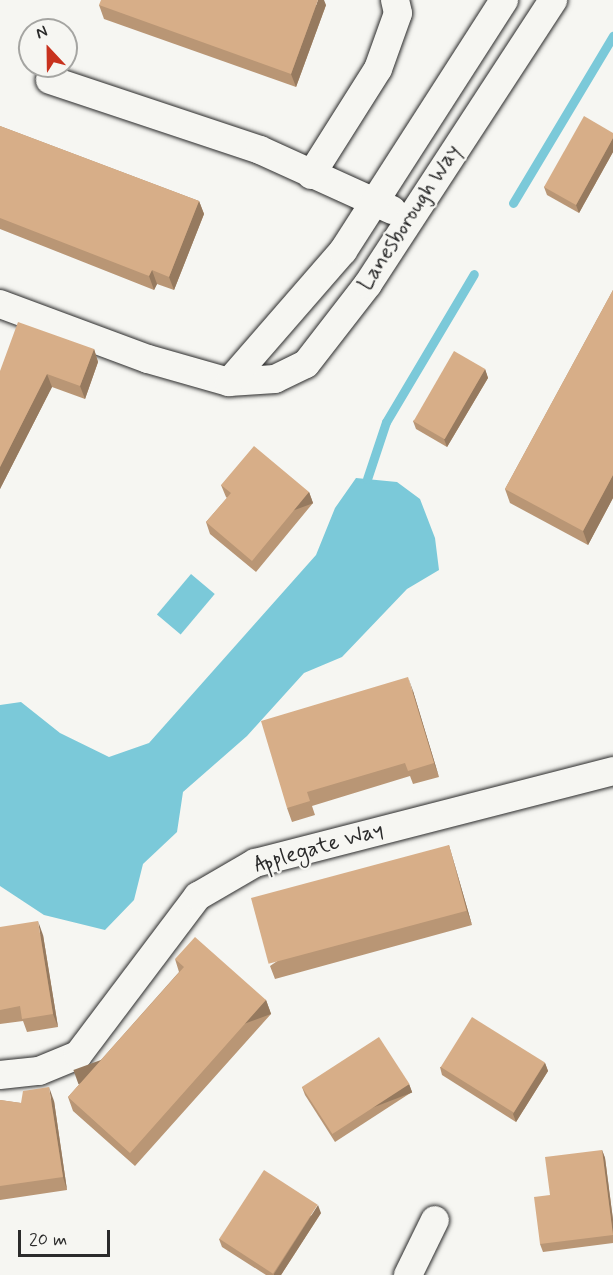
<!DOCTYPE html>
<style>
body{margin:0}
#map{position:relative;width:613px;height:1275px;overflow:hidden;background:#f6f6f2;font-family:Mynerve,sans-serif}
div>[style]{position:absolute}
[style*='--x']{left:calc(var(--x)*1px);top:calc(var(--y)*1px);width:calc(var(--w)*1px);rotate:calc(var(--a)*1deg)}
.water>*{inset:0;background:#7bc9d9;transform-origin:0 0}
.stream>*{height:9px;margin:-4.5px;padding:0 4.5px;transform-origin:4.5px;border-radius:4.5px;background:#7bc9d9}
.roads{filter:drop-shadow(0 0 2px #2b2b2b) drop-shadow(0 0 2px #2b2b2b)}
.street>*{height:28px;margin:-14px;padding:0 14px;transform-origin:14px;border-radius:14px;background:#f6f6f2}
.wall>*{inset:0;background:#b99675}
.shaded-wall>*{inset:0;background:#967a5f;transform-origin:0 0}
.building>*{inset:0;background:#d7ae88;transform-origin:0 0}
span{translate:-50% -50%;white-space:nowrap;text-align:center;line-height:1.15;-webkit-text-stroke:4.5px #f6f6f2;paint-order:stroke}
.street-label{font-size:22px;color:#2b2b2b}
.north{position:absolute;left:18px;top:18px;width:60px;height:60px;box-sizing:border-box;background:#f6f6f2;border:2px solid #a5a5a2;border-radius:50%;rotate:338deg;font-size:16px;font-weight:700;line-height:24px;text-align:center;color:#2b2b2b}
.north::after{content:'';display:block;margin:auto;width:21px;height:27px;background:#c8321e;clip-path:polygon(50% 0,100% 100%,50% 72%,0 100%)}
.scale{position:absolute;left:18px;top:1230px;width:92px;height:27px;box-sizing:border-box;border:3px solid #2b2b2b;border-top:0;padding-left:8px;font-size:18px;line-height:21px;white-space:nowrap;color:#2b2b2b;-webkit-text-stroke:4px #f6f6f2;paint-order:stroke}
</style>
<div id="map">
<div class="water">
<div style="clip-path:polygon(356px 478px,397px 482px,420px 499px,435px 538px,439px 570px,407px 589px,342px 657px,304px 673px,247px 736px,183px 792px,177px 832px,143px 864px,134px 900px,105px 930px,44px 915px,0 886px,0 705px,21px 702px,60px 733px,109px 757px,149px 743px,316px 555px,335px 508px)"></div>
<div style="left:191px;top:574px;width:31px;height:53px;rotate:40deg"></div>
</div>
<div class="stream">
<div style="--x:513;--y:203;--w:195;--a:-59.1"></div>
<div style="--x:367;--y:479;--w:60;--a:-71.6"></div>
<div style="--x:386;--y:422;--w:172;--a:-59.3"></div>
</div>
<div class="roads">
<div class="street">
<div style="--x:50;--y:80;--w:221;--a:18.4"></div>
<div style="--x:260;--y:150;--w:145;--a:24.4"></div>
<div style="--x:311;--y:175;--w:125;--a:-57.7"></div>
<div style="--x:378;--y:69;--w:59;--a:-70.3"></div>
<div style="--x:398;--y:13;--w:13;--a:-103"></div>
<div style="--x:0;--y:304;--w:158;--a:20.4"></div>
<div style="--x:148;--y:359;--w:84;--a:15.9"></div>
<div style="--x:229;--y:382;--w:46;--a:-3.7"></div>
<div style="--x:275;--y:379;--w:34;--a:-26"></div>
<div style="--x:306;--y:364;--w:101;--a:-52.2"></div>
<div style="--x:368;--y:284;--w:339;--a:-56.9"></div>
<div style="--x:229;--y:382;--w:174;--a:-49"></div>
<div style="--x:343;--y:251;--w:298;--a:-57.3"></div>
<div style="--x:0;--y:1075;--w:39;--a:-6"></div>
<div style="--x:39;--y:1071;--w:42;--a:-22.3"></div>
<div style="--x:78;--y:1055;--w:199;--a:-53"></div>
<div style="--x:198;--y:896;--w:66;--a:-30.1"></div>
<div style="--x:255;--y:863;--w:370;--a:-14.4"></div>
<div style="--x:408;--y:1275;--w:61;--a:-63.9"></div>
</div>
</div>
<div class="wall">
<div style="clip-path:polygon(99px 5px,326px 5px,296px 87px,104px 19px)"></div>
<div style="clip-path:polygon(0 126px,199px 201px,204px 214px,174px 290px,157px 284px,154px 290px,0 229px)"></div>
<div style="clip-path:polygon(613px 133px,613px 152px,579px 213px,547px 195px,544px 187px)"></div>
<div style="clip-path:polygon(613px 290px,613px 498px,588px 545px,510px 503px,505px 489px)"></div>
<div style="clip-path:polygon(94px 349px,98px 362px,85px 399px,52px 387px,0 489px,0 371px)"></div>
<div style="clip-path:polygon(485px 369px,488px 378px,447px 447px,416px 429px,413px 421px)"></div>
<div style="clip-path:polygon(221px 485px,309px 492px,313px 503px,256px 572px,210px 534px,206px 522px,227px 498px,226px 497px)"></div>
<div style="clip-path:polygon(413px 691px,439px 777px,413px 784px,410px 776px,312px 806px,315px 815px,292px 822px,287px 808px)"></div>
<div style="clip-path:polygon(449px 845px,453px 859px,472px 925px,275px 979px,270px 966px)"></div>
<div style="clip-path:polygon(0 927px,43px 935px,58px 1027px,27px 1032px,23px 1021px,0 1024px)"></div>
<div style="clip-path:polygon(175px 959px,266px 1000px,271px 1014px,135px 1166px,73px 1111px,68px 1097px,179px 972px)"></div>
<div style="clip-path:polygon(545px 1063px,548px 1071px,516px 1122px,442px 1075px,440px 1067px)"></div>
<div style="clip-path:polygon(409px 1084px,412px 1092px,335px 1142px,305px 1095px,302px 1087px)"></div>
<div style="clip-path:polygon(0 1100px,21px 1103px,54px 1101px,67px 1190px,0 1200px)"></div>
<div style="clip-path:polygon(602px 1150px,605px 1158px,613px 1220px,613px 1243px,543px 1252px,540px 1244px,550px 1195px)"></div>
<div style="clip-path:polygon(321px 1213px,281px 1275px,266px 1275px,222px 1247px,219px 1239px)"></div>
</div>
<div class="shaded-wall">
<div style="clip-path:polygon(318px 0,324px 0,326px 5px,296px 87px,291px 74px)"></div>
<div style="clip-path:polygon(613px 138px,613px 152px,579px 213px,576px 205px)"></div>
<div style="clip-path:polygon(199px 201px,204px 214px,174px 290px,169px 277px)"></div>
<div style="clip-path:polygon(152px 270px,157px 284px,154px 290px,149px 276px)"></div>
<div style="clip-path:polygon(94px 349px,98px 362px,85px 399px,80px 386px)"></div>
<div style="clip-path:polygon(485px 369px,488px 378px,447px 447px,444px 439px)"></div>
<div style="clip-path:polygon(47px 374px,52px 387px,0 489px,0 467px)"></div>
<div style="clip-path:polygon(613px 475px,613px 498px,588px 545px,583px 531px)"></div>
<div style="left:309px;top:492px;width:12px;height:89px;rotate:70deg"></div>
<div style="clip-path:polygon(408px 677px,413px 691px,439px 777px,434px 763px)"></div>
<div style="clip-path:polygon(449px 845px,453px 859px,472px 925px,467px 911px)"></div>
<div style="clip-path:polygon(38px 921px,43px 935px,58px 1027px,53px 1014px)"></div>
<div style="left:266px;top:1000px;width:15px;height:205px;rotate:70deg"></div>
<div style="clip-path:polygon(545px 1063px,548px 1071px,516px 1122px,513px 1114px)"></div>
<div style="left:409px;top:1084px;width:9px;height:91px;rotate:69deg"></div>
<div style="clip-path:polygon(49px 1087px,54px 1101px,67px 1190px,63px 1177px)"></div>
<div style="clip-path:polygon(602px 1150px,605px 1158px,613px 1220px,613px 1235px)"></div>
<div style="clip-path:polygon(318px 1205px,321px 1213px,281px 1275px,274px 1275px,274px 1274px)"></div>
</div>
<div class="building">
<div style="clip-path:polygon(101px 0,318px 0,291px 74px,99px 5px)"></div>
<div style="clip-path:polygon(584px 116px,613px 133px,613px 138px,576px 205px,544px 187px)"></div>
<div style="clip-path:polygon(0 126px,199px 201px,169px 277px,152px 270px,149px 276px,0 218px)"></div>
<div style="clip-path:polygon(613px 290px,613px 475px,583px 531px,505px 489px)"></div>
<div style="clip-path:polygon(18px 322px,94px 349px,80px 386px,47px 374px,0 467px,0 371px)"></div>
<div style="left:454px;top:351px;width:36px;height:81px;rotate:30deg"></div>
<div style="clip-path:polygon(254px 446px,309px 492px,252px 561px,206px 522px,231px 493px,221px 485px)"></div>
<div style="clip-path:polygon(408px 677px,434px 763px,408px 771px,405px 763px,307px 792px,310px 801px,287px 808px,261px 721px)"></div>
<div style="left:449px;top:845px;width:68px;height:205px;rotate:75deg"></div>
<div style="clip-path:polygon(38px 921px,53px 1014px,22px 1019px,20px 1006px,0 1010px,0 927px)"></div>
<div style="clip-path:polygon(195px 937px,266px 1000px,130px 1153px,68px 1097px,184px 967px,175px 959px)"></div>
<div style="left:472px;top:1017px;width:86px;height:59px;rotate:32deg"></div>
<div style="left:379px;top:1037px;width:56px;height:92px;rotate:57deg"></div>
<div style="clip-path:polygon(49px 1087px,63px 1177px,0 1186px,0 1100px,21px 1103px,23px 1091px)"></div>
<div style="clip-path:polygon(602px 1150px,613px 1235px,540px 1244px,534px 1197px,550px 1195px,545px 1157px)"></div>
<div style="left:264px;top:1170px;width:64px;height:82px;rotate:33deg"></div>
</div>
<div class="street-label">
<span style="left:410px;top:218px;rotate:-57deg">Lanesborough Way</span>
<span style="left:319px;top:848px;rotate:-16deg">Applegate Way</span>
</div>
<div class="north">N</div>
<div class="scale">20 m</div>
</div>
